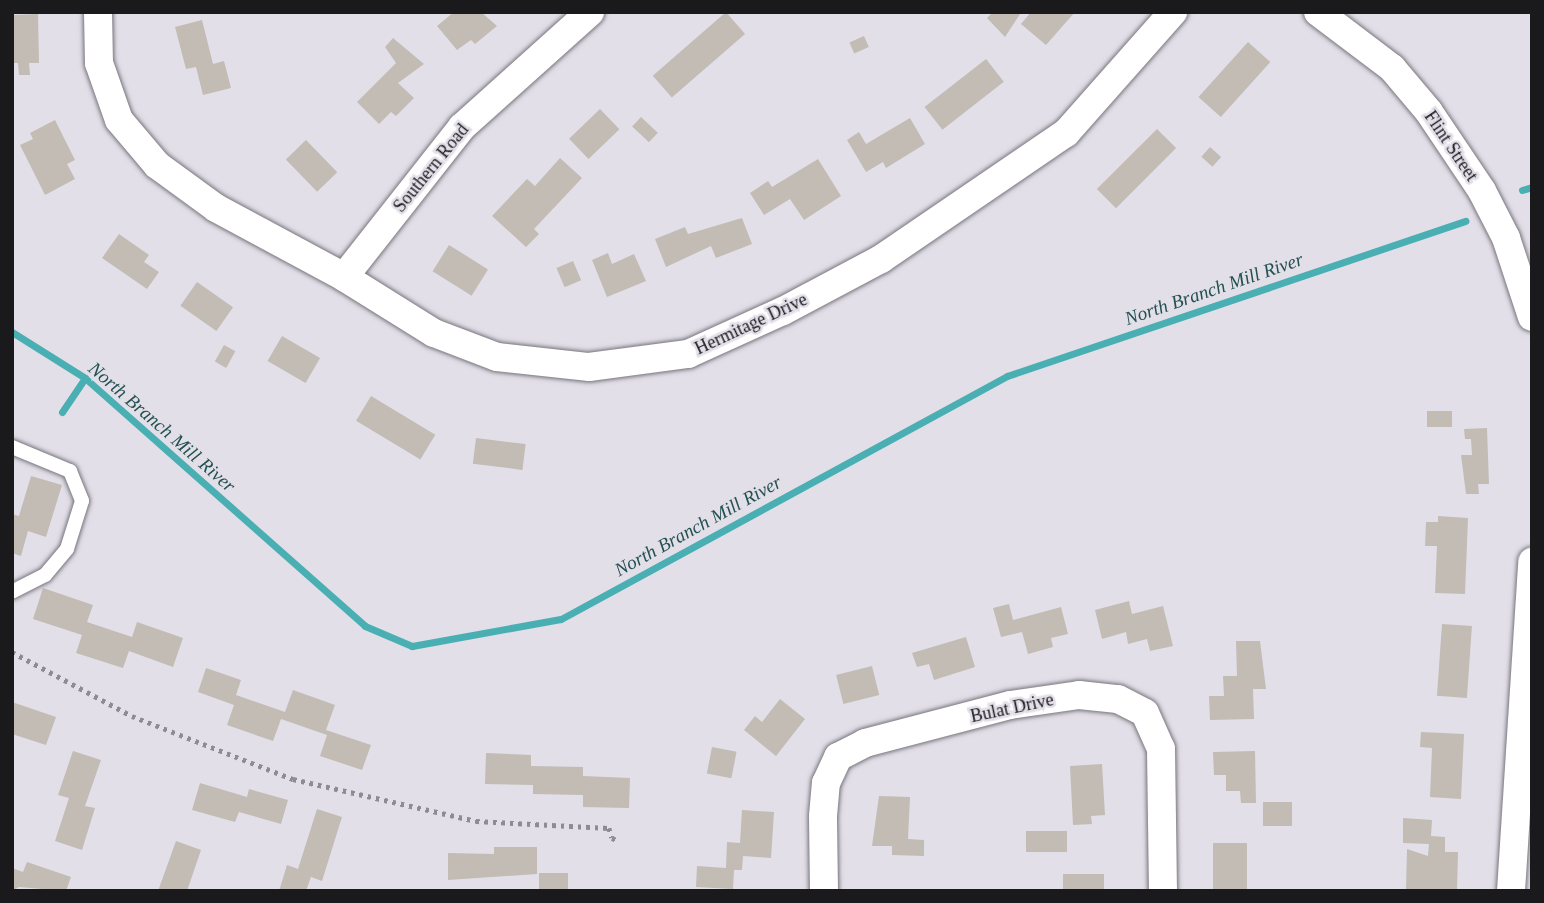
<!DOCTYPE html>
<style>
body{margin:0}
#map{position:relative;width:1544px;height:903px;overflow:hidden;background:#e2dfe8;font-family:Georgia,serif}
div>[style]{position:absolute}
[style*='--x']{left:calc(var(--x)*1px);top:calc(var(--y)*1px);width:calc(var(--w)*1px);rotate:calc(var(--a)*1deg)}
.stream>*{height:7px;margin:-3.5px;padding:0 3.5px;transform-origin:3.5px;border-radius:3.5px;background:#49afb2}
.building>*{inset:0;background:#c2bcb4;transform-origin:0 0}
.path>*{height:4.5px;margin-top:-2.25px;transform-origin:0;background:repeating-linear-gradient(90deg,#8e8c92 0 3.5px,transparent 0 8.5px)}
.roads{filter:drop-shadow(0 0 2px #78757d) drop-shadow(0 0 2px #78757d)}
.service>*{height:14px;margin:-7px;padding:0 7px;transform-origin:7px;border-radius:7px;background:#fff}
.minor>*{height:28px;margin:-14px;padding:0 14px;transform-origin:14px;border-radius:14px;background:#fff}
span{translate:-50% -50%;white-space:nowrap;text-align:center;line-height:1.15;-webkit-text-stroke:5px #e2dfe8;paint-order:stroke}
.street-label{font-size:18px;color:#1a191c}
.water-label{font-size:19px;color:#235051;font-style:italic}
.frame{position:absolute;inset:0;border:14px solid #1a191c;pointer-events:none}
</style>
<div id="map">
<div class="stream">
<div style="--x:1522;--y:190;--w:10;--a:-17"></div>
<div style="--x:12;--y:332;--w:86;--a:32.2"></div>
<div style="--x:85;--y:378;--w:374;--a:41.5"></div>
<div style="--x:365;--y:626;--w:51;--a:23.1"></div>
<div style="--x:412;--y:646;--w:151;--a:-10.3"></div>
<div style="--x:561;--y:619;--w:508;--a:-28.58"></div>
<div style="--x:1007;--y:376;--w:484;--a:-18.7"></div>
<div style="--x:62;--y:412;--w:41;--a:-55.9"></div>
</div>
<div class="building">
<div style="clip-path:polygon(454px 12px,481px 12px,497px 26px,475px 44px,471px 40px,457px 50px,437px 26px)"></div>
<div style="left:726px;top:12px;width:29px;height:97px;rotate:49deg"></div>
<div style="clip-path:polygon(993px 12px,1018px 12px,1020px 14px,1005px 37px,987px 18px)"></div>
<div style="clip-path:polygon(1031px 12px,1075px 12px,1046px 45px,1021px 24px)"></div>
<div style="clip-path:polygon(38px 14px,39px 63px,29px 63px,30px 75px,19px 75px,18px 63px,12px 63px,12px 15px)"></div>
<div style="clip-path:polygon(202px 20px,213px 64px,224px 61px,231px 88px,203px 95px,196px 67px,186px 69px,175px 27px)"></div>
<div style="left:864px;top:36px;width:12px;height:16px;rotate:66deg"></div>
<div style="clip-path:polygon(393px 38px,424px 64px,398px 83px,414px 98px,396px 116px,391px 112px,379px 124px,357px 102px,396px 63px,385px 47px)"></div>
<div style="left:1248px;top:42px;width:30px;height:74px;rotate:42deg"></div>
<div style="left:986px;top:59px;width:29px;height:78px;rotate:52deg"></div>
<div style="left:600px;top:109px;width:28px;height:43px;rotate:46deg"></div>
<div style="left:641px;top:117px;width:23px;height:13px;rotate:43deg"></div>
<div style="clip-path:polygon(910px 118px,925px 144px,886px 168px,883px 162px,866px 172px,847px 140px,859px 132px,866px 144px)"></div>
<div style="clip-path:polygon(55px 120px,75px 160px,67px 164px,75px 179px,45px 195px,20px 145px,33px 139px,30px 133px)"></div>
<div style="left:1157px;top:129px;width:27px;height:85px;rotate:45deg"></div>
<div style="left:306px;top:140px;width:45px;height:28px;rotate:46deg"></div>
<div style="left:1210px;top:147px;width:15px;height:13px;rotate:42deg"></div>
<div style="clip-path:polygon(560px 158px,582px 178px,534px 229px,539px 234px,526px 247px,492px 216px,527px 179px,535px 186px)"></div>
<div style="clip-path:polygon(818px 159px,841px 196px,804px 220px,790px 199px,764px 215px,750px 193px,768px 181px,772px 187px)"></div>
<div style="clip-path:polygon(742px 218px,752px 244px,716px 258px,711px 246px,666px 267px,655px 239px,685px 227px,688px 234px)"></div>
<div style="clip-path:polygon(119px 234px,149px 255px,144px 262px,159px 272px,147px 289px,102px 258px)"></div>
<div style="left:449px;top:245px;width:46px;height:31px;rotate:32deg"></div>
<div style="clip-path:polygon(608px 253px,612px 264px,634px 254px,646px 281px,607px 297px,592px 260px)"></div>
<div style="left:573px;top:261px;width:21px;height:18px;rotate:67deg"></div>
<div style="left:197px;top:282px;width:44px;height:29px;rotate:35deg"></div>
<div style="left:282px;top:336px;width:44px;height:29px;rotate:30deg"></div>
<div style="left:224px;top:345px;width:13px;height:19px;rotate:29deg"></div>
<div style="left:371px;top:396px;width:75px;height:29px;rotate:31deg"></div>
<div style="left:1427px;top:411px;width:25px;height:16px"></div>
<div style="clip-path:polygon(1487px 428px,1489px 484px,1478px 484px,1479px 494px,1466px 494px,1461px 455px,1472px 455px,1471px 439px,1465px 439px,1464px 429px)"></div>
<div style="left:476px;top:438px;width:50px;height:26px;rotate:7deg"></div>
<div style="clip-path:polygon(31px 476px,62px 485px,46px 537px,28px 531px,21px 556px,12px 553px,12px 514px,19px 516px)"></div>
<div style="clip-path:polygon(1438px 516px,1468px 518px,1465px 594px,1435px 593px,1437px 546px,1425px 546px,1426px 522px,1438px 522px)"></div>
<div style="clip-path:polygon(43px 588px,93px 605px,87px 622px,132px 637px,137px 622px,183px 638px,173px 667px,129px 651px,123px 668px,76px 653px,82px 635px,33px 619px)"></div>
<div style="clip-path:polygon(1129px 601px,1132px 614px,1163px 606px,1173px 646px,1150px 651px,1147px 639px,1128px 644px,1126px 632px,1102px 639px,1095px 610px)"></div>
<div style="clip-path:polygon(1009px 604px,1013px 620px,1061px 607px,1068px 634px,1051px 638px,1053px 647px,1028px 654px,1022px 632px,1001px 637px,993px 608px)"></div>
<div style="left:1442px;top:624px;width:30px;height:72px;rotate:4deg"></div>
<div style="clip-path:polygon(966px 637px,975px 667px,934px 680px,929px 664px,917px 667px,912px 653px)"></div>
<div style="clip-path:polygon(1236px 641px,1260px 641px,1266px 689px,1253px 689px,1254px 719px,1210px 720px,1209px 696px,1224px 696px,1223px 676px,1237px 676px)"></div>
<div style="left:872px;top:666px;width:30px;height:37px;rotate:76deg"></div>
<div style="clip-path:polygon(206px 668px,241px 680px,236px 695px,285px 712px,293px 690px,335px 705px,326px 730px,371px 745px,362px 770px,320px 756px,327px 735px,281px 719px,273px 741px,227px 725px,234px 705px,198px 692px)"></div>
<div style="clip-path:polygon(780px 699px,805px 719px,776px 756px,744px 730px,755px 716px,762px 722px)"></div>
<div style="clip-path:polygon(12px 702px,56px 717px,46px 745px,12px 734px)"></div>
<div style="clip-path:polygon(1421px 732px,1464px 734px,1461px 799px,1430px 797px,1432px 748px,1420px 747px)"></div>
<div style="left:712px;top:747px;width:25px;height:27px;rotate:11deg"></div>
<div style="clip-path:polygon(73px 751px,101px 760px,85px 806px,95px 808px,82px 850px,55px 841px,69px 798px,58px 795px)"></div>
<div style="clip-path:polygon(1255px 751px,1256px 803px,1241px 803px,1240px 791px,1226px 791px,1226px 775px,1214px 775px,1213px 752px)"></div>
<div style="clip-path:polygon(486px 753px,531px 755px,531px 766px,583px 767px,583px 776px,630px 778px,629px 808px,583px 807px,583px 795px,533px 794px,533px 785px,485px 784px)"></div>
<div style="clip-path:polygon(1102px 764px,1105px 815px,1091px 816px,1092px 824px,1073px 825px,1070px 766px)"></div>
<div style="clip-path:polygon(200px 783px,247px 797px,249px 789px,288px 800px,281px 824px,239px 812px,235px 822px,192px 810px)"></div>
<div style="clip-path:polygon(879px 796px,910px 797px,908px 839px,924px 840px,924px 856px,892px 855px,892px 846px,872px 846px)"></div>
<div style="left:1292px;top:802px;width:24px;height:29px;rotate:90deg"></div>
<div style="clip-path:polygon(317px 809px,342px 817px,322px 881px,311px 877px,306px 891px,279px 891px,287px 865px,298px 869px)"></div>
<div style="clip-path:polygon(742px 810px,774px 812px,771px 858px,743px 856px,742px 870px,734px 870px,733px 889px,696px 887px,697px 866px,726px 868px,727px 842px,740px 843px)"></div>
<div style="clip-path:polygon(1403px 818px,1432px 820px,1431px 836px,1445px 837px,1445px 852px,1458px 852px,1457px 891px,1406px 889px,1407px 849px,1428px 856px,1429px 844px,1403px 843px)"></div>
<div style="left:1026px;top:831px;width:41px;height:21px"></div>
<div style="clip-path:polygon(176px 841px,201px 850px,187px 891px,158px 891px)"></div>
<div style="left:1213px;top:843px;width:34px;height:48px"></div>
<div style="clip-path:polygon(494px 847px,537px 847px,537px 874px,448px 880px,448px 853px,494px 854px)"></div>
<div style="clip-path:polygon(27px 862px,71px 877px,66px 891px,19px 887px,12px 891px,12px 868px,23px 872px)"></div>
<div style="left:539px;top:873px;width:29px;height:18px"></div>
<div style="left:1063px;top:874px;width:41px;height:17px"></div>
</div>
<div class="path">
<div style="--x:12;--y:652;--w:136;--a:28.1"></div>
<div style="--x:132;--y:716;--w:173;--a:21.4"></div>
<div style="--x:293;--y:779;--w:188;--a:12.9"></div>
<div style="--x:476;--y:821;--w:133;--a:3"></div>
<div style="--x:609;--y:828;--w:10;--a:73"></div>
<div style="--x:612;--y:838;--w:8;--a:23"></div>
</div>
<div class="roads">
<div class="service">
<div style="--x:12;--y:447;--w:63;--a:22.5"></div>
<div style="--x:70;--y:471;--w:32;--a:68"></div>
<div style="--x:82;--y:501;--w:50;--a:107.4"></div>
<div style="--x:67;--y:549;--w:34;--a:130"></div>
<div style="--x:45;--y:575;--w:37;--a:153"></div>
</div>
<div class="minor">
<div style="--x:98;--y:12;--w:51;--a:88.9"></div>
<div style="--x:99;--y:63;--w:60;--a:70.7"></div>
<div style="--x:119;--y:120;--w:59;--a:49.8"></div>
<div style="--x:157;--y:165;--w:73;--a:36.1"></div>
<div style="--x:216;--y:208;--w:145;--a:28.3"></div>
<div style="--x:344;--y:277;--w:106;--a:31.9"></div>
<div style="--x:434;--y:333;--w:67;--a:20.9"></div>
<div style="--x:497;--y:357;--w:93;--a:6.2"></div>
<div style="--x:589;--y:367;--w:100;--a:-7.5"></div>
<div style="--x:688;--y:354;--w:104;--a:-24.4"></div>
<div style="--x:783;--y:311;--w:111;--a:-28"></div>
<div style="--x:881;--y:259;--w:224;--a:-34.3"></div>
<div style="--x:1066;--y:133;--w:162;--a:-48.5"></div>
<div style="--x:1318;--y:12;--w:93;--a:37.1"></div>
<div style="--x:1392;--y:68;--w:57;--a:49.9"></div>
<div style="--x:1429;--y:112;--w:95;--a:56.1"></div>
<div style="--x:1482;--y:191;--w:53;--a:62.9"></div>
<div style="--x:1506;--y:238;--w:83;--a:71.8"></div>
<div style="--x:344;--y:277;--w:191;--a:-51.8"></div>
<div style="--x:462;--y:127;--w:172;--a:-41.9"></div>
<div style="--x:824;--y:891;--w:75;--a:-90.8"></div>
<div style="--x:823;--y:816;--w:33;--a:-85"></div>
<div style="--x:826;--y:783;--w:29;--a:-65"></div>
<div style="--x:838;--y:757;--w:30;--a:-27"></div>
<div style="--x:865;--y:743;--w:150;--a:-14.7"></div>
<div style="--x:1010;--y:705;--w:70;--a:-8.2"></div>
<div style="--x:1079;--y:695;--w:39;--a:6"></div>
<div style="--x:1118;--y:699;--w:30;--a:27"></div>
<div style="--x:1145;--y:713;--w:39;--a:66"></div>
<div style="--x:1161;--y:749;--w:142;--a:89.2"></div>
<div style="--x:1511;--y:891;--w:330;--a:-86.3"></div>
</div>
</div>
<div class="street-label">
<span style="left:1451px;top:146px;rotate:56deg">Flint Street</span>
<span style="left:431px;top:168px;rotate:-51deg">Southern Road</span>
<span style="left:751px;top:324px;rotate:-25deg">Hermitage Drive</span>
<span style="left:1012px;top:708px;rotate:-12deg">Bulat Drive</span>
</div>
<div class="water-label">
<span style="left:1214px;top:289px;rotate:-19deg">North Branch Mill River</span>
<span style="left:162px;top:427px;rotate:41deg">North Branch Mill River</span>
<span style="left:698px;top:526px;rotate:-29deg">North Branch Mill River</span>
</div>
<div class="frame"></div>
</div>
